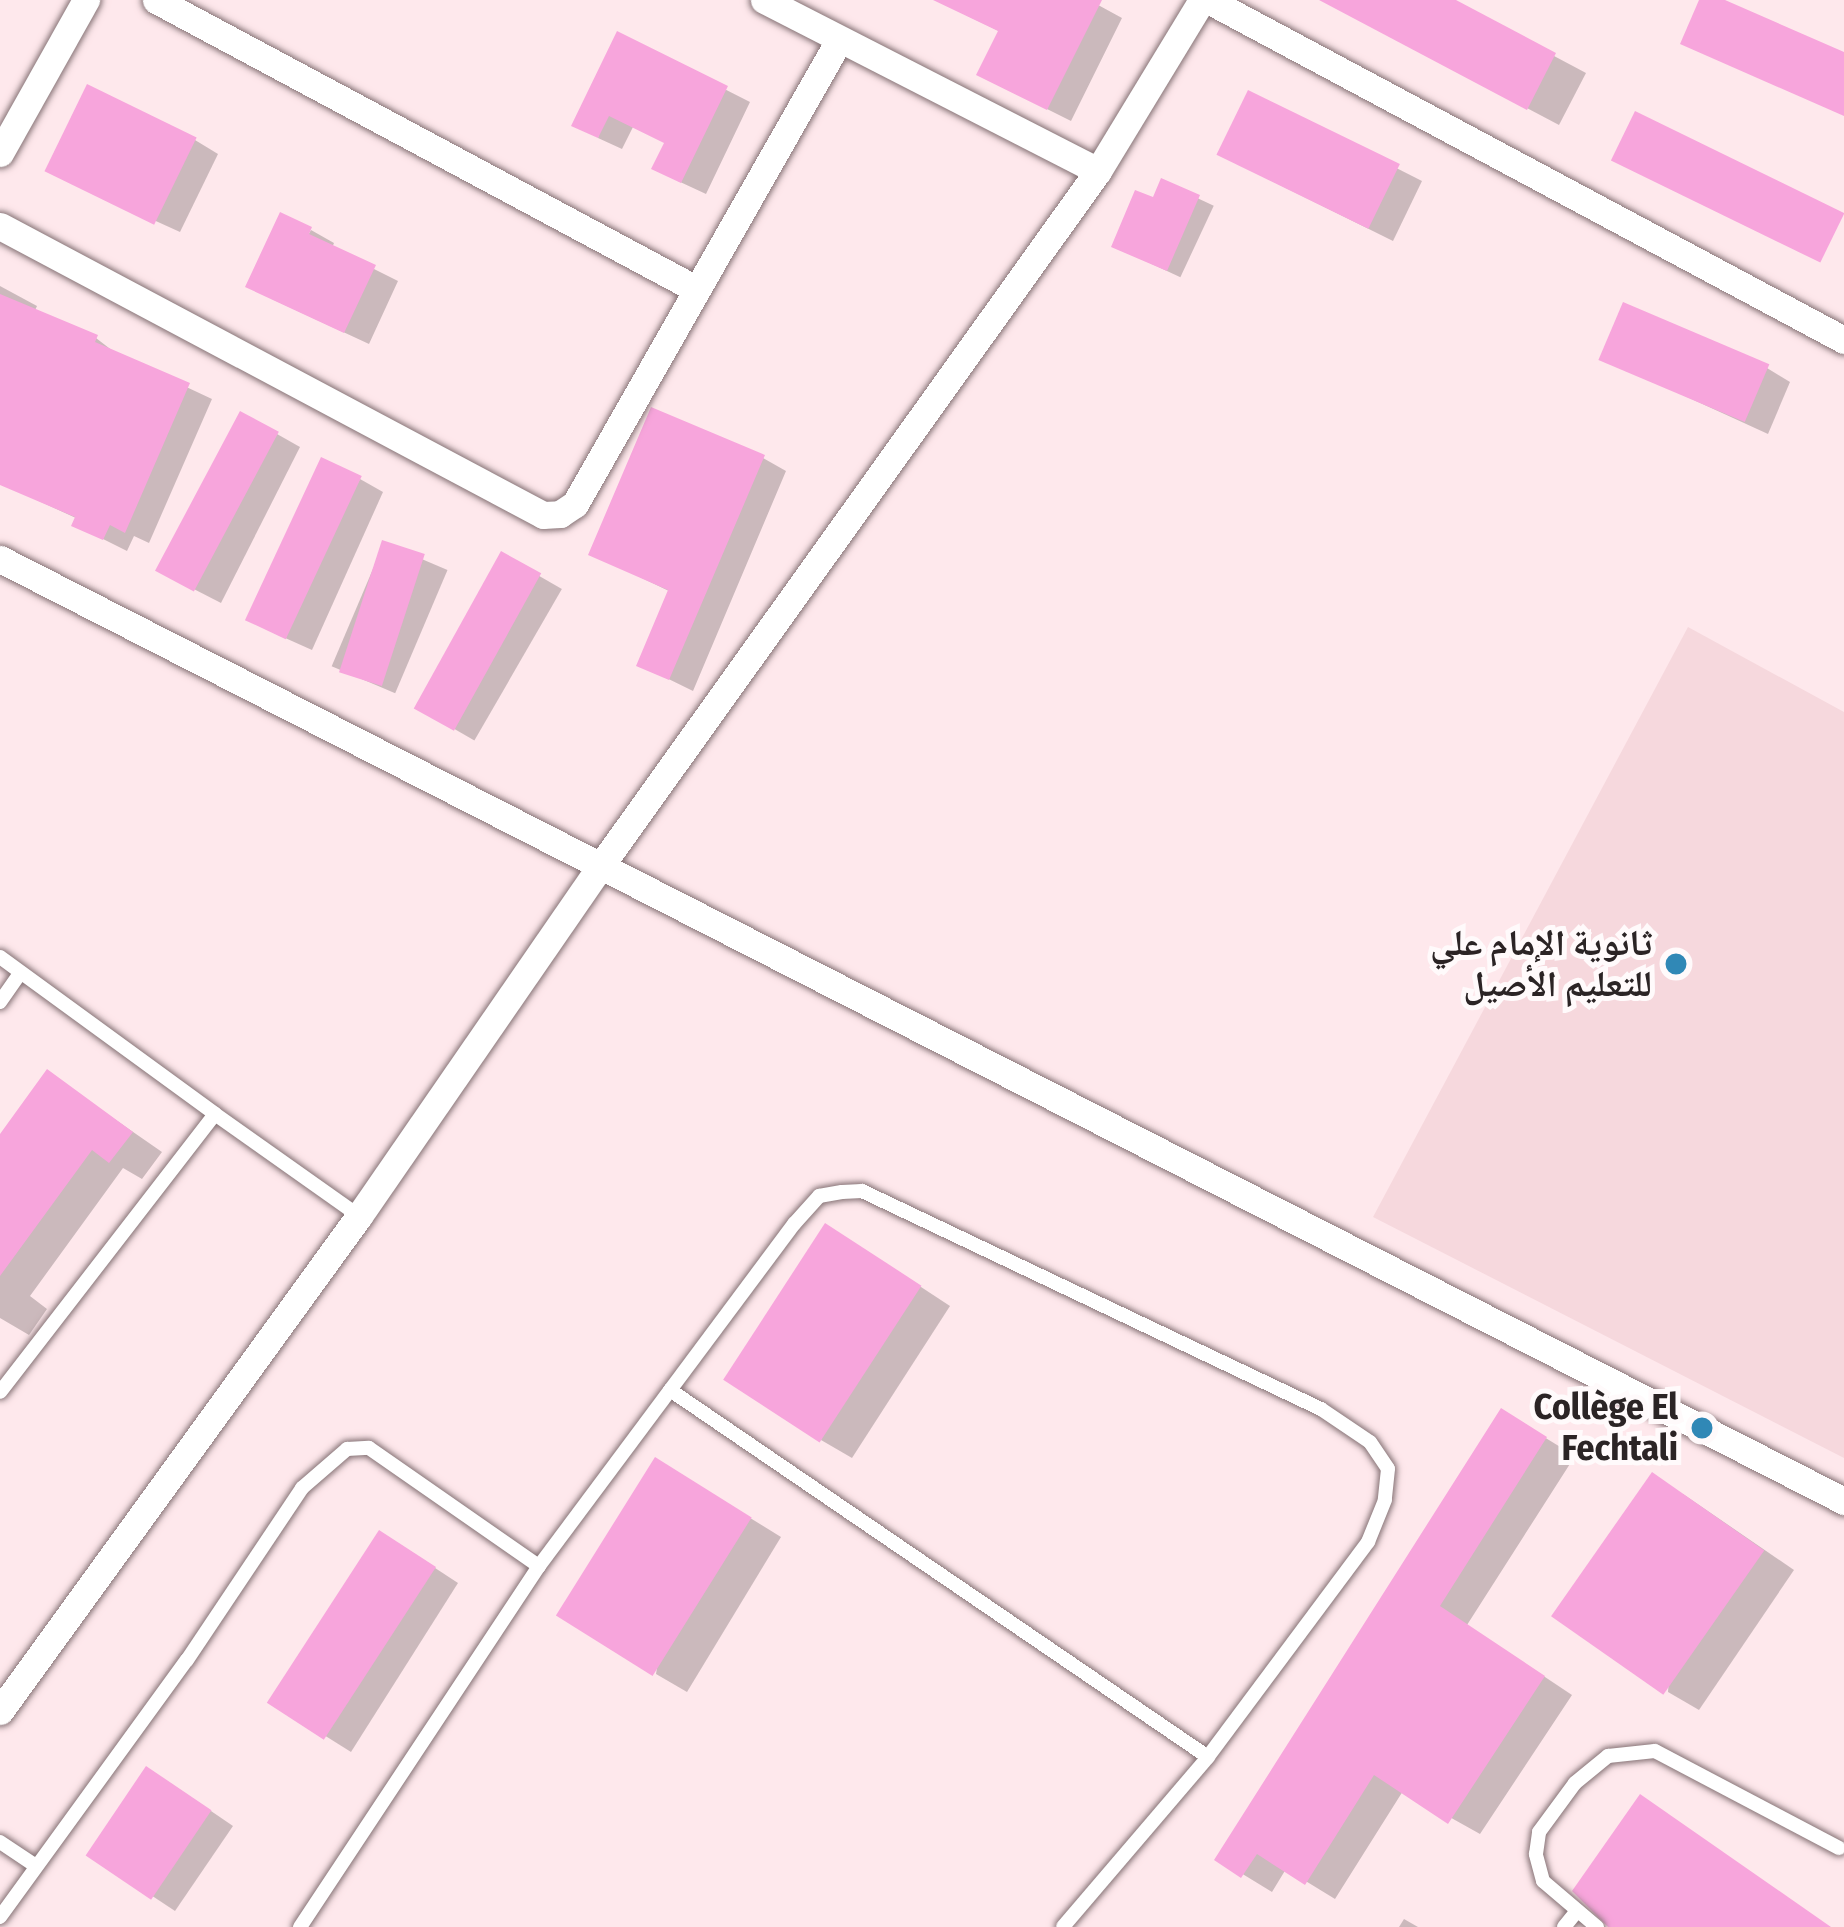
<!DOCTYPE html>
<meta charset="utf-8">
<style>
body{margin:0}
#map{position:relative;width:1844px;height:1927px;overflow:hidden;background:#fee8ec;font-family:"Fira Sans Condensed","Noto Naskh Arabic",sans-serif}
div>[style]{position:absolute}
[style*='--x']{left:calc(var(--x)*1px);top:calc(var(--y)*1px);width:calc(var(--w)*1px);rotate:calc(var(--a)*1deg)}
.built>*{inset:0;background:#f6d8dd}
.shadow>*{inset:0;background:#0003;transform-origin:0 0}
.building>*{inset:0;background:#f7a5dc;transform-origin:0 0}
.roads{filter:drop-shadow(0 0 3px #867376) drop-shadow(0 0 3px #867376)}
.service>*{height:14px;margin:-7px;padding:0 7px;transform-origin:7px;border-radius:7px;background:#fff}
.minor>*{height:27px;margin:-13.5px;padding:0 13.5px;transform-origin:13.5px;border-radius:13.5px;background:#fff}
.dots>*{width:33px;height:33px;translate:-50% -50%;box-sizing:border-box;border:6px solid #fffafb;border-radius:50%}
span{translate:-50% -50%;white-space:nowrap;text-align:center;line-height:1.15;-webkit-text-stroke:10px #fffafb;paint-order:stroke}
.poi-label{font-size:36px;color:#2b2425;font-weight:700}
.right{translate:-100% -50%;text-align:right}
</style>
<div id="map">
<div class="built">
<div style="clip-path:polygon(1688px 627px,1844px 712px,1844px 1458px,1373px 1217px)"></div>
</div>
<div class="shadow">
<div style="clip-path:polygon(935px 0,1089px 0,1122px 18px,1071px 121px,1003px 87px,1001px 32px)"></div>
<div style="clip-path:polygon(1322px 0,1449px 0,1586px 73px,1559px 125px)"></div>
<div style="clip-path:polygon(618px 35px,750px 102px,706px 194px,678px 181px,667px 143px,633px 127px,622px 149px,598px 138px)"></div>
<div style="clip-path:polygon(1250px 94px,1422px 181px,1393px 241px,1244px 167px)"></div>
<div style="clip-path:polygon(195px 140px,218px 154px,180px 232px,72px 183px)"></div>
<div style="left:1163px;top:182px;width:56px;height:79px;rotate:25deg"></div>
<div style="clip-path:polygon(311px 230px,334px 243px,332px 248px,398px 281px,369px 344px,272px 299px)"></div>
<div style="clip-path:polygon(0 286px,37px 306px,0 385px)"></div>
<div style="clip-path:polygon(96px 338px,118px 355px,212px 399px,149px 543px,134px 536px,127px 551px,75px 525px,78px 519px,0 483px,0 455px)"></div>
<div style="clip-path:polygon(1602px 358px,1767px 368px,1790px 382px,1768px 434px)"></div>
<div style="clip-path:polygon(277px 434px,300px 447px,221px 603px,184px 584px)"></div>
<div style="clip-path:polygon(763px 458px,786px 471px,693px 691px,640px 665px,671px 592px,592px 554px)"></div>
<div style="clip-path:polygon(360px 479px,383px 492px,312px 650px,274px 633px)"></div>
<div style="left:384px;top:543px;width:69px;height:134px;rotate:23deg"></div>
<div style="left:503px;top:555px;width:68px;height:175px;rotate:30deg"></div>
<div style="clip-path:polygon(48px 1073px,162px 1152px,142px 1179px,123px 1168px,30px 1296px,47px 1309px,29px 1335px,0 1318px,0 1139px)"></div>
<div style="clip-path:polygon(857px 1245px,950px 1306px,852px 1458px,821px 1440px)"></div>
<div style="clip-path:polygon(1531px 1429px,1575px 1456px,1467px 1625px,1572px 1695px,1480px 1834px,1403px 1791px,1335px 1899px,1286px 1869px,1272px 1892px,1218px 1859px)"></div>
<div style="clip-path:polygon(687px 1479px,781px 1537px,687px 1692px,656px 1674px)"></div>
<div style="clip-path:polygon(1683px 1494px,1794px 1570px,1699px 1710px,1668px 1692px)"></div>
<div style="clip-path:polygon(403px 1547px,458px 1583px,351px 1752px,273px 1703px)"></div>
<div style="clip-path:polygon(170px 1783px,233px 1826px,175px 1911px,89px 1854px)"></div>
<div style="clip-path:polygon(1404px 1919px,1418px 1927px,1399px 1927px)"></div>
</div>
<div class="building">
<div style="clip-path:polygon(933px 0,1102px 0,1047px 110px,976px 75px,998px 31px)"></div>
<div style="clip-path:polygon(1319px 0,1456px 0,1556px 53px,1527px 110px)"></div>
<div style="clip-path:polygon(1699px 0,1725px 0,1844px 52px,1844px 116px,1680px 44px)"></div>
<div style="clip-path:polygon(617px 31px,728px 86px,681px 183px,651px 169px,664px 143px,609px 116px,598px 138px,571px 126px)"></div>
<div style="left:87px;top:84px;width:122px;height:97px;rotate:26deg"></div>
<div style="left:1248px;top:90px;width:169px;height:72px;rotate:26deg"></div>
<div style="left:1635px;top:111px;width:233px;height:55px;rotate:26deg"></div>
<div style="clip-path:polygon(1161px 178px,1200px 195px,1167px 271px,1111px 247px,1135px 190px,1153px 197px)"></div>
<div style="clip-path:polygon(280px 212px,312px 227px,309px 234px,376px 265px,344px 333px,245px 287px)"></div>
<div style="clip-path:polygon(0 294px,98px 335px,95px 342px,190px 383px,125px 533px,110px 525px,103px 540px,71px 526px,75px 517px,0 485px)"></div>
<div style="left:1623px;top:302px;width:159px;height:63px;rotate:23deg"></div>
<div style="clip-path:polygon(651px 407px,765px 455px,669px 680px,636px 666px,668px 590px,588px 555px)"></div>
<div style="left:240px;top:411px;width:44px;height:181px;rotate:28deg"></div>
<div style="left:321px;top:457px;width:45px;height:180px;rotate:25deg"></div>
<div style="left:382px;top:540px;width:45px;height:139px;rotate:18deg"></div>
<div style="left:501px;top:551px;width:46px;height:180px;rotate:29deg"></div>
<div style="clip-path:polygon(47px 1069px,133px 1132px,109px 1163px,92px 1150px,0 1276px,0 1134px)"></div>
<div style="left:825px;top:1223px;width:115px;height:187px;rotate:33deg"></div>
<div style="clip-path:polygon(1501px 1408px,1547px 1437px,1440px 1606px,1545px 1676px,1448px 1824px,1374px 1775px,1305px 1885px,1257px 1854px,1241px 1878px,1214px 1860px)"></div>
<div style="left:655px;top:1457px;width:114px;height:187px;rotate:32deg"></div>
<div style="left:1652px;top:1472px;width:137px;height:176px;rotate:35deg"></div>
<div style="left:379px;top:1530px;width:68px;height:206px;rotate:33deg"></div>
<div style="left:146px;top:1766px;width:79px;height:108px;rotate:34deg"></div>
<div style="clip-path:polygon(1640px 1794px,1831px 1927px,1608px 1927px,1572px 1891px)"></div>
</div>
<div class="roads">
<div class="service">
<div style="--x:0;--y:957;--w:266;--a:36.1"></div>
<div style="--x:215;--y:1114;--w:351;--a:127.7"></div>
<div style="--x:0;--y:1002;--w:35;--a:-55"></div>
<div style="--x:215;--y:1114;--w:176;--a:35.3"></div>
<div style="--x:670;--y:1390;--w:651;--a:34.3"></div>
<div style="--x:539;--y:1566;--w:427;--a:-53.3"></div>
<div style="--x:794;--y:1224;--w:38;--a:-48"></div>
<div style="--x:819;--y:1196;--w:23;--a:-10"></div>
<div style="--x:842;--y:1192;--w:20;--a:-3"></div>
<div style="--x:862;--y:1191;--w:508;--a:25.41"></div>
<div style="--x:1321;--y:1409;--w:59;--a:34"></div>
<div style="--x:1370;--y:1442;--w:32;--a:56"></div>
<div style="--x:1388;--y:1469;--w:31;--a:96"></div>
<div style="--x:1385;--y:1500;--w:45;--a:112"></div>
<div style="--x:1368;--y:1542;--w:268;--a:126.7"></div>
<div style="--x:1208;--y:1757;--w:223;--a:130.5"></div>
<div style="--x:0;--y:1842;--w:43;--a:33.7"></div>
<div style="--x:0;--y:1917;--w:318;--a:-54"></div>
<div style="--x:187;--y:1660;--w:207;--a:-56.2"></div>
<div style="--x:302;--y:1488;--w:60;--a:-40.9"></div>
<div style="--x:347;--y:1449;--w:22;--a:-3"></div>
<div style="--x:369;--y:1448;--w:207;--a:34.8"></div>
<div style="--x:539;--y:1566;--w:433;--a:123.5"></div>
<div style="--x:1564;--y:1927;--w:19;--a:-51"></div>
<div style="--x:1597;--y:1927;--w:71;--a:-139.6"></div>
<div style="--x:1543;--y:1881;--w:28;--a:-105"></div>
<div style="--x:1536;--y:1854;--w:22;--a:-82"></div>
<div style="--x:1539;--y:1832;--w:61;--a:-53.7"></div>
<div style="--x:1575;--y:1783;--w:43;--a:-39.3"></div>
<div style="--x:1608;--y:1756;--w:47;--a:-6.1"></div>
<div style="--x:1655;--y:1751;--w:208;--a:27.8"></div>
</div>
<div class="minor">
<div style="--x:156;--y:0;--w:610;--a:28.16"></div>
<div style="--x:764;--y:0;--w:375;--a:27.1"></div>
<div style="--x:1208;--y:0;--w:721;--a:28.13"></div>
<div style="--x:0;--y:153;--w:176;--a:-60.7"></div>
<div style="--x:0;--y:226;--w:615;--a:28.02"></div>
<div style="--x:543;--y:515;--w:17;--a:-3"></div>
<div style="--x:560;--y:514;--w:18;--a:-34"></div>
<div style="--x:575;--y:504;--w:532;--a:-60.35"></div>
<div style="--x:0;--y:559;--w:2071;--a:27.06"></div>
<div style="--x:0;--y:1711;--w:611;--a:-54.05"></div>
<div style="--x:359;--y:1216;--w:428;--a:-55.4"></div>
<div style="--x:602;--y:864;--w:852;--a:-54.41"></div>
<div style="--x:1098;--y:171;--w:200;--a:-58.7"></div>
</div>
</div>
<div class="dots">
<div style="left:1676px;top:964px;background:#3088b6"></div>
<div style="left:1702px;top:1428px;background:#3088b6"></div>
</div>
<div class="poi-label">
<span class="right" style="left:1652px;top:964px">ثانوية الإمام علي<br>للتعليم الأصيل</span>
<span class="right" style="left:1678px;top:1428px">Collège El<br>Fechtali</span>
</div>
</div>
